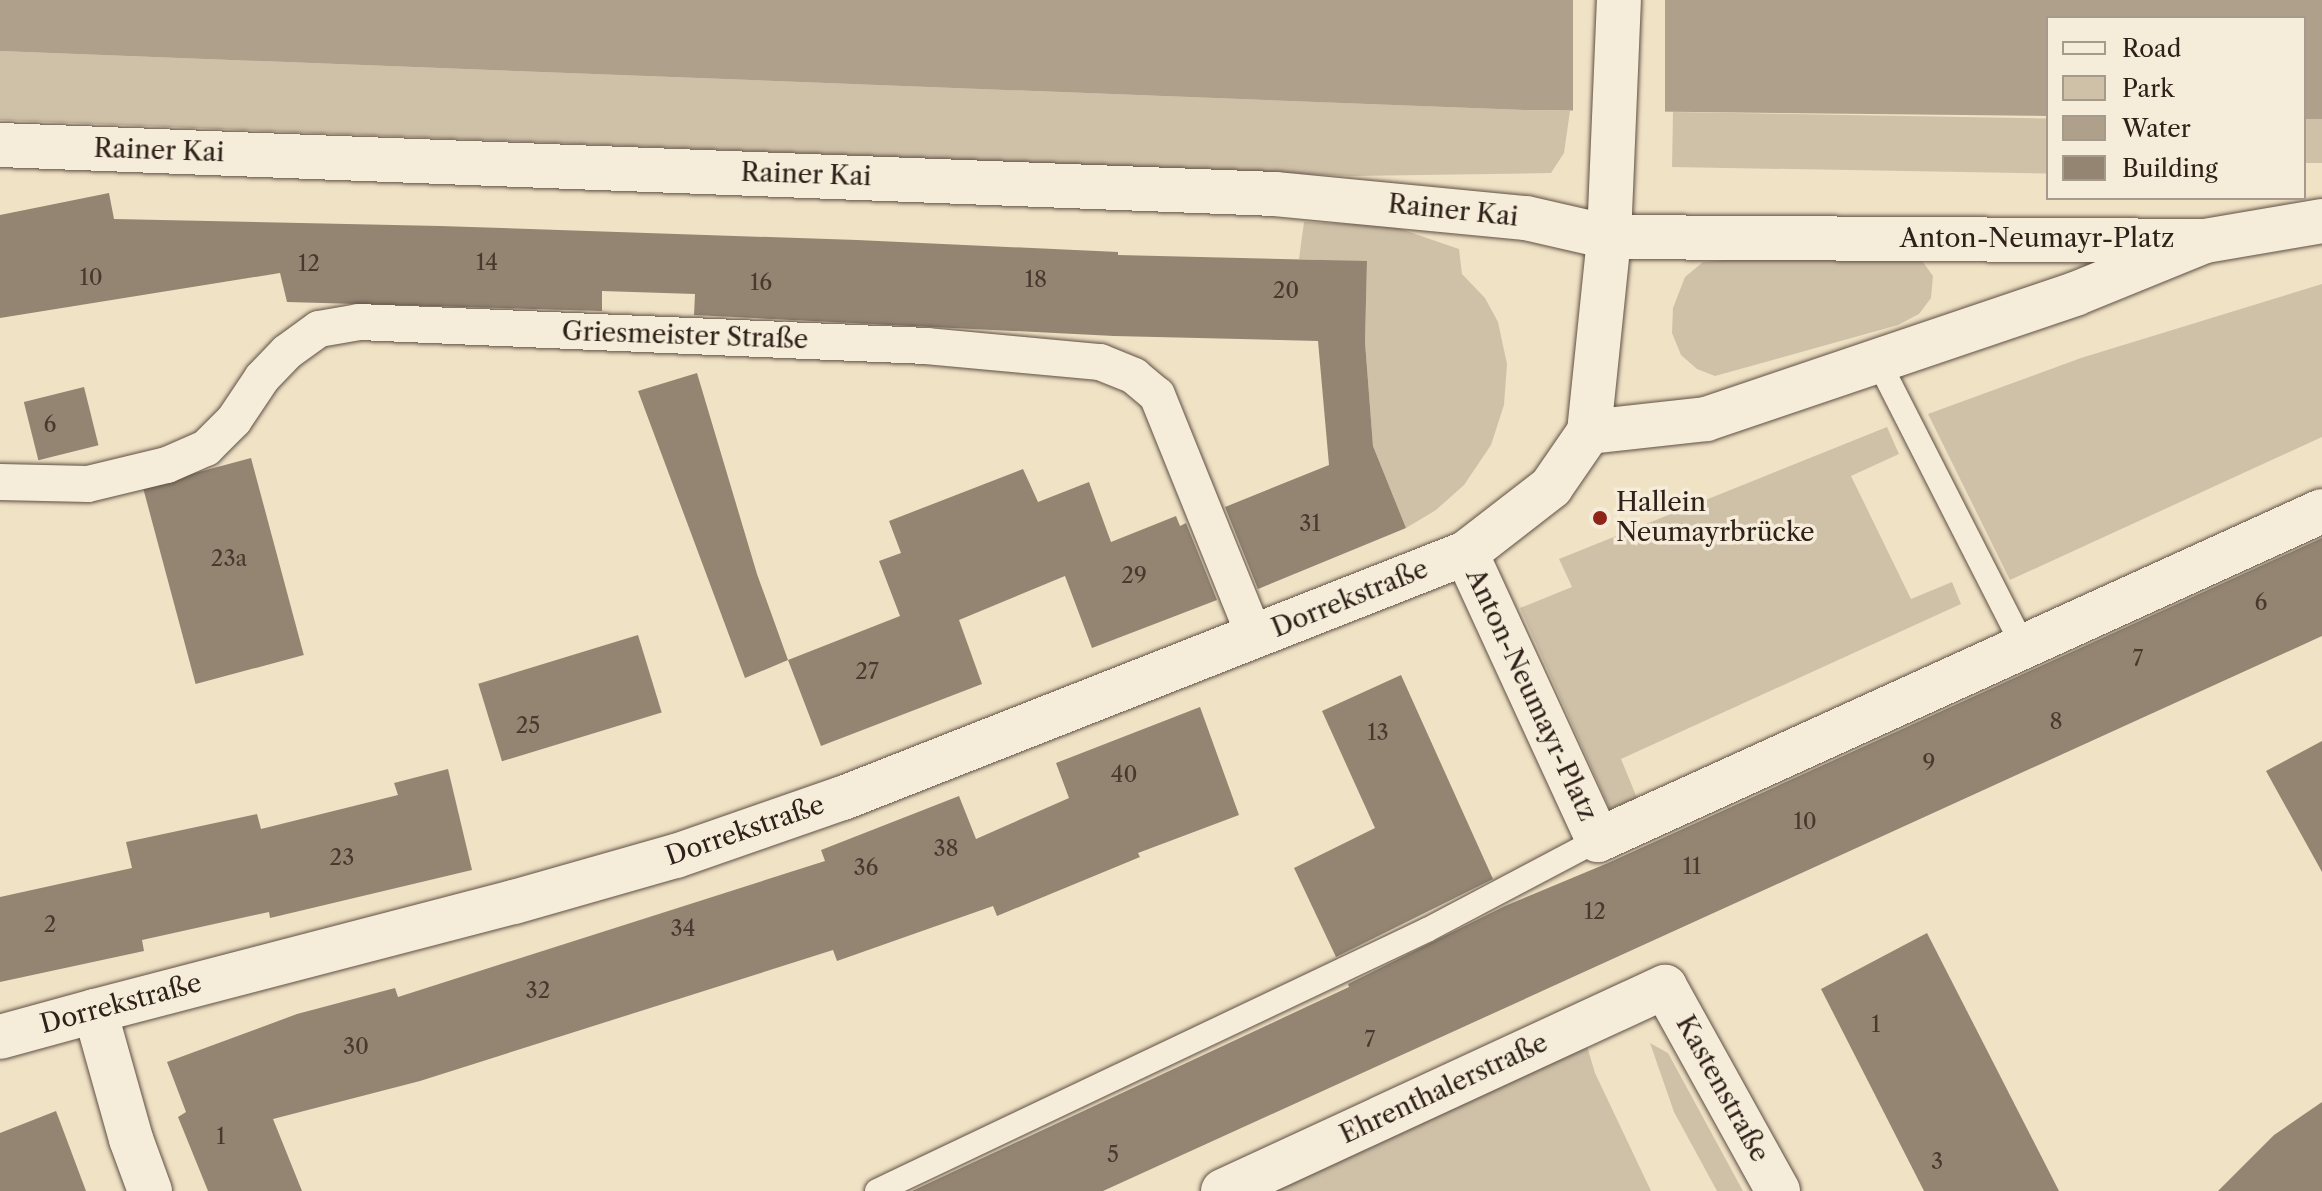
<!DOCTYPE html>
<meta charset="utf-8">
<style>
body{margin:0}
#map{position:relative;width:2322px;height:1191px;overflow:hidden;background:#f0e2c5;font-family:"Libre Caslon Text",serif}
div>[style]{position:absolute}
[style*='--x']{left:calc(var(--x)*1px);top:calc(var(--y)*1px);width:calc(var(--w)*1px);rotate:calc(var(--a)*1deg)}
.green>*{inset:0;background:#cfc1a8;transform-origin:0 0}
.water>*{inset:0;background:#aea08b}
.pier>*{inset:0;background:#f0e2c5;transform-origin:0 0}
.building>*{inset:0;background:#938572;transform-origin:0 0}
.roads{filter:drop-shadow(0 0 2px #5f5044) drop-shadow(0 0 2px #5f5044)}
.service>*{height:24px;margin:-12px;padding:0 12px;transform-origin:12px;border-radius:12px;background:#f5ecd9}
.pedestrian>*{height:36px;margin:-18px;padding:0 18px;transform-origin:18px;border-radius:18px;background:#f5ecd9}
.minor>*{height:44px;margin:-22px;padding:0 22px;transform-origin:22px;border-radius:22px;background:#f5ecd9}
.tertiary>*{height:44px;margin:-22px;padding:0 22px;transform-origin:22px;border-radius:22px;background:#f5ecd9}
.dots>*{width:22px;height:22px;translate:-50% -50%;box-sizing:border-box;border:4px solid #f5ecd9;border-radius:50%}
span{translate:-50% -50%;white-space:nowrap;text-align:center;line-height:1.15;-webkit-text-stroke:7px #f5ecd9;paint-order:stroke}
.number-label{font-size:22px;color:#48392f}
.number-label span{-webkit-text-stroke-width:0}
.street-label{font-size:26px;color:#2f2019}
.poi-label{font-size:26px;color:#2f2019}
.left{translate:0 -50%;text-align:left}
.legend{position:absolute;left:2046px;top:16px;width:260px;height:184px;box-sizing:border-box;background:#f5ecd9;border:2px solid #a69a8c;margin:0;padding:10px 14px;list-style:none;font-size:24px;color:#2f2019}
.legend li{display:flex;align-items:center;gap:16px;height:40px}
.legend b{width:40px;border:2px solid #a69a8c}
</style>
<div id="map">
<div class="green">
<div style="clip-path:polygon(0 51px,1524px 110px,1570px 111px,1564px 153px,1551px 173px,1353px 176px,0 120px)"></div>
<div style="left:1673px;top:112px;width:375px;height:55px;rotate:1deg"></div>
<div style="left:2304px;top:119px;width:18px;height:44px"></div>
<div style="clip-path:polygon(1304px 222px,1392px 226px,1459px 249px,1462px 274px,1485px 298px,1498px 322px,1507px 364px,1504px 405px,1491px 445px,1464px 485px,1436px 510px,1406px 528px,1373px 446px,1365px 342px,1367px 262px,1299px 259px)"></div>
<div style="clip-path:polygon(1897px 247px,1920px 258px,1933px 276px,1931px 298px,1919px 314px,1898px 325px,1715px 376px,1697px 369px,1681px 355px,1672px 333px,1673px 308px,1685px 277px,1703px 262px)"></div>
<div style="clip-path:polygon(2322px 284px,2322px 437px,2010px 580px,1928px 414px,2081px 358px)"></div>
<div style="clip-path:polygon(1887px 427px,1899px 454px,1851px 476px,1911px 599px,1952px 582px,1961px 604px,1621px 759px,1637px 798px,1610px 809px,1520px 608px,1572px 587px,1559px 559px)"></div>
<div style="clip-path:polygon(1650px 1043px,1668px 1053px,1743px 1191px,1717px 1191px,1674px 1112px)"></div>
<div style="clip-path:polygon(1587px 1046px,1595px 1073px,1651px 1191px,1272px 1191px)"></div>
</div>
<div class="water">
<div style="clip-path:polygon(0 0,2322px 0,2322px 119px,2304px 119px,2304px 18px,2048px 18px,2048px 116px,1524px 110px,0 51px)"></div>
</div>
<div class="pier">
<div style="left:1573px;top:0;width:92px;height:115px"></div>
</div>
<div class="building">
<div style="clip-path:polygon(109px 193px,114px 219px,440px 226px,857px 240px,1118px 252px,1118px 255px,1367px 261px,1365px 342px,1373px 446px,1406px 528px,1258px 589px,1225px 507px,1329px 465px,1318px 341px,1114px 336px,694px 315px,695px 294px,602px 291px,602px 311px,287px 302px,280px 273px,0 318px,0 215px)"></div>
<div style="clip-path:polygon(697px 373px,757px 574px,788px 660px,745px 678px,638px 391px)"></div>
<div style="left:84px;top:387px;width:60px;height:62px;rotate:76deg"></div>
<div style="left:251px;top:458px;width:204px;height:112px;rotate:75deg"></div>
<div style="clip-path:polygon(1023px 469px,1038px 502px,1089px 482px,1111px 542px,1176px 516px,1180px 526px,1186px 523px,1217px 600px,1092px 648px,1065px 576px,959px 620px,982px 684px,821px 746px,788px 660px,900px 616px,879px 561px,901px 553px,889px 521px)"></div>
<div style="clip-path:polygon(2322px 538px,2322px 636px,1103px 1191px,912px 1191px,1349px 987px,1348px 984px,1505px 906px,1608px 863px)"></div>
<div style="left:638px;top:635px;width:81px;height:167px;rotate:73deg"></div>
<div style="clip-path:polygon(1401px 675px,1493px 879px,1336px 957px,1294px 868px,1375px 828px,1322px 711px)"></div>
<div style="clip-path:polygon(1200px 707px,1239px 815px,1138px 853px,1140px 857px,997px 916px,993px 906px,837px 961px,833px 950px,420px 1081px,273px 1119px,302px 1191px,208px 1191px,178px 1117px,186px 1112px,167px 1062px,297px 1014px,395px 988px,398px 997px,825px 861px,821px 850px,959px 796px,976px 839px,1069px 798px,1056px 763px)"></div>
<div style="clip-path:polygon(2322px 741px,2322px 872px,2266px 771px)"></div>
<div style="clip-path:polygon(448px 769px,472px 870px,270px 918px,269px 912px,142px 940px,144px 951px,0 982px,0 897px,132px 868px,126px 842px,257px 814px,261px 829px,398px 795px,394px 783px)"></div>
<div style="clip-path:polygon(1927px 933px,2059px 1191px,1924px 1191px,1821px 989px)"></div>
<div style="clip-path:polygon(2322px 1102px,2322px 1191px,2218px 1191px,2274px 1135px)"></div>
<div style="clip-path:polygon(56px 1111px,86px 1191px,0 1191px,0 1133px)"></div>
</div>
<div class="roads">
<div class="service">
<div style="--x:1877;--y:359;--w:324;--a:63"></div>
<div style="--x:877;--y:1191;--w:609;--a:-25.39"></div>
<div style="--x:1427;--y:930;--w:193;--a:-27.8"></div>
</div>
<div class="pedestrian">
<div style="--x:0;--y:482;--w:88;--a:1.3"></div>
<div style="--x:88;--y:484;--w:81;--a:-13.5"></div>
<div style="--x:167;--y:465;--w:43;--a:-23.6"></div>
<div style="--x:206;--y:448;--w:40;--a:-45"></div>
<div style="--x:234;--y:420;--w:50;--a:-56.3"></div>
<div style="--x:262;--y:378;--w:36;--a:-46"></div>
<div style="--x:287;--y:352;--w:39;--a:-36"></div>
<div style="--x:319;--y:329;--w:41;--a:-9.9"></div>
<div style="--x:359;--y:322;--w:568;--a:2.42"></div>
<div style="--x:926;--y:346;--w:175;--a:5.3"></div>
<div style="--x:1100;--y:362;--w:37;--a:22"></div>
<div style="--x:1134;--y:376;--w:30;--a:40"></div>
<div style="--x:1157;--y:395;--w:262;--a:68"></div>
</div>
<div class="minor">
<div style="--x:0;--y:145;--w:1276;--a:2.2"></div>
<div style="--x:1275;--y:194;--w:252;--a:5.5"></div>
<div style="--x:1526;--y:218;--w:85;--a:12.9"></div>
<div style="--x:1609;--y:237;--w:596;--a:0.38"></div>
<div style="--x:1466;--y:553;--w:316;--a:65.3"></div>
<div style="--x:1598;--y:840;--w:795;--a:-24.44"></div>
<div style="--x:0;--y:1037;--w:98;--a:-15.3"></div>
<div style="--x:1223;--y:1191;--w:487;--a:-24.8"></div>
<div style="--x:1665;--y:987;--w:233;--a:61"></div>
</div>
<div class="tertiary">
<div style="--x:1589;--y:432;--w:118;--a:-6.3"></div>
<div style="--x:1706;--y:419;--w:390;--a:-18.7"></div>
<div style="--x:2075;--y:294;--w:140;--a:-22.2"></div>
<div style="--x:2205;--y:241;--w:119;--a:-9.7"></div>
<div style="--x:150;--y:1191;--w:55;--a:-110.1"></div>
<div style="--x:131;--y:1139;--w:133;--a:-105.7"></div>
<div style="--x:95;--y:1011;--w:433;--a:-14.6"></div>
<div style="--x:514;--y:902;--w:168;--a:-15.9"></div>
<div style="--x:676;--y:856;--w:177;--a:-19.2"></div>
<div style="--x:843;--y:798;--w:669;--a:-21.47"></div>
<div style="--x:1466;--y:553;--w:108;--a:-37.8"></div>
<div style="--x:1551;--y:487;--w:67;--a:-55.4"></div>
<div style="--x:1589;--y:432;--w:196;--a:-84.1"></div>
<div style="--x:1609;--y:237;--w:237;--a:-87.6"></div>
</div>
</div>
<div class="dots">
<div style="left:1600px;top:518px;background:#8f2418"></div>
</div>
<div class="number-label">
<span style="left:487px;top:263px">14</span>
<span style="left:309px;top:264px">12</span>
<span style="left:91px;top:278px">10</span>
<span style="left:1036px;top:280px">18</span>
<span style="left:761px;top:283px">16</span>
<span style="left:1286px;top:291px">20</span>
<span style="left:50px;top:425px">6</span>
<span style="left:1310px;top:524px">31</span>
<span style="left:229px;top:559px">23a</span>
<span style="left:1134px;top:576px">29</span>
<span style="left:2261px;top:603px">6</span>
<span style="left:2138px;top:659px">7</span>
<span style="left:867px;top:672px">27</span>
<span style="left:2056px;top:722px">8</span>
<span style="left:528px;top:726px">25</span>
<span style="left:1378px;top:733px">13</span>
<span style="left:1929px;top:763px">9</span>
<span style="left:1124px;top:775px">40</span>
<span style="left:1805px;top:822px">10</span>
<span style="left:946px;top:849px">38</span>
<span style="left:342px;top:858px">23</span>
<span style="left:1692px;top:867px">11</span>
<span style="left:866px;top:868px">36</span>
<span style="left:1595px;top:912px">12</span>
<span style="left:50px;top:925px">2</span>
<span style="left:683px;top:929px">34</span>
<span style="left:538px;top:991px">32</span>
<span style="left:1876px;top:1025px">1</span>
<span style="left:1370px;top:1040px">7</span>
<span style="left:356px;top:1047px">30</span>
<span style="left:221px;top:1137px">1</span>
<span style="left:1113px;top:1155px">5</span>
<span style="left:1937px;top:1162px">3</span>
</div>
<div class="street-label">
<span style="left:159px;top:151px;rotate:2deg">Rainer Kai</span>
<span style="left:806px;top:175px;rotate:2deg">Rainer Kai</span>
<span style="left:1453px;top:211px;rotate:6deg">Rainer Kai</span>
<span style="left:2037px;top:239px">Anton-Neumayr-Platz</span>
<span style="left:685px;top:336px;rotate:2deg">Griesmeister Straße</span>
<span style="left:1350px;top:599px;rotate:-22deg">Dorrekstraße</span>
<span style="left:1531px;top:695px;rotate:65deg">Anton-Neumayr-Platz</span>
<span style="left:745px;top:831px;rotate:-19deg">Dorrekstraße</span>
<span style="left:121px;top:1004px;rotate:-15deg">Dorrekstraße</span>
<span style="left:1444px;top:1089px;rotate:-25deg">Ehrenthalerstraße</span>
<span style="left:1722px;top:1089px;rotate:61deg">Kastenstraße</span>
</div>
<div class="poi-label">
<span class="left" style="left:1616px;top:518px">Hallein<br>Neumayrbrücke</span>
</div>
<ul class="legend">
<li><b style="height:10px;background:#f5ecd9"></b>Road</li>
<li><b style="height:22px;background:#cfc1a8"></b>Park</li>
<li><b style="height:22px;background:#aea08b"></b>Water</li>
<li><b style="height:22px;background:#938572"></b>Building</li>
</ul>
</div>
